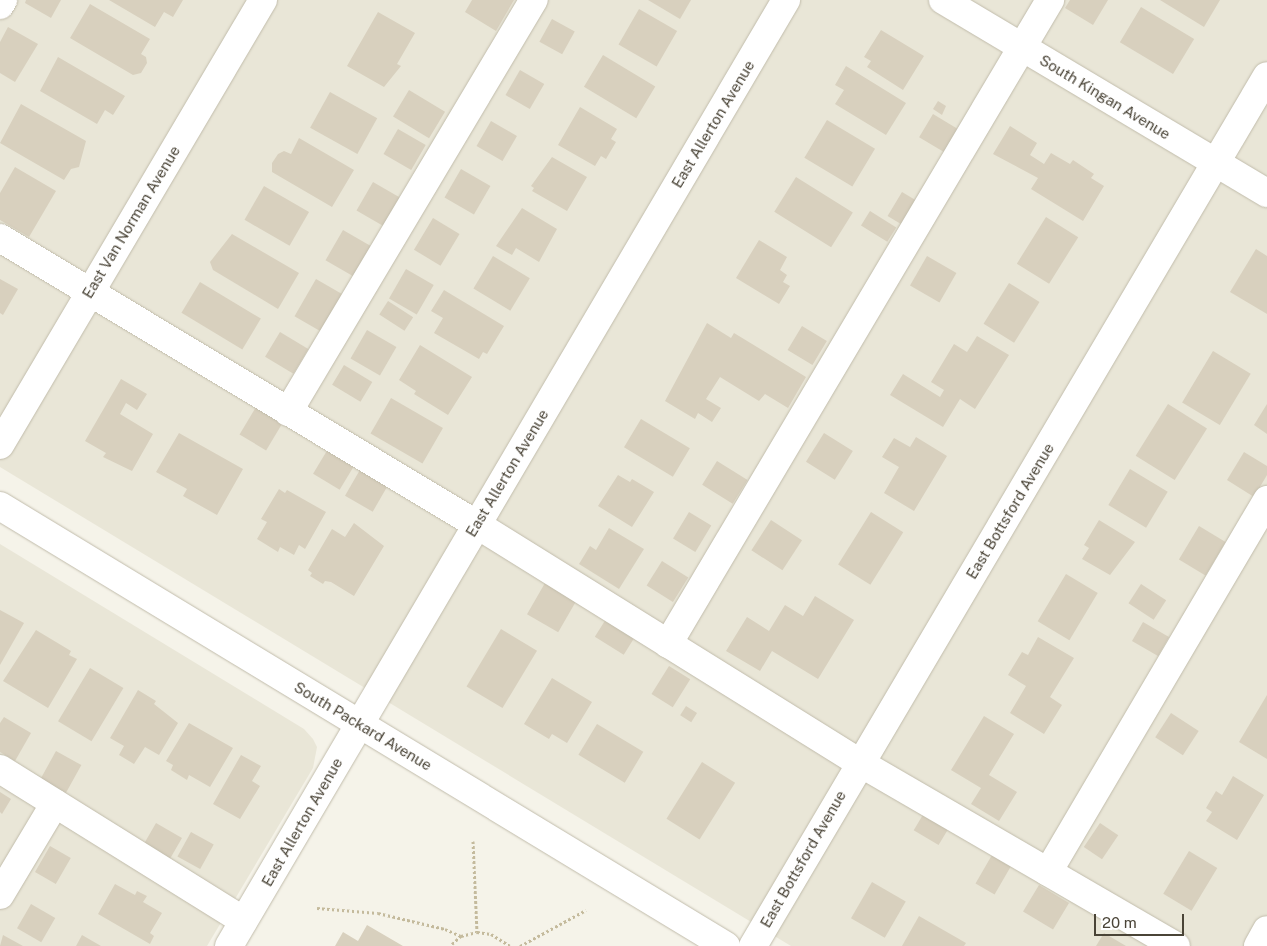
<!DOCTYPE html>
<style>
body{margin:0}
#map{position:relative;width:1267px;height:946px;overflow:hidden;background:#f5f3e9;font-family:"Public Sans",sans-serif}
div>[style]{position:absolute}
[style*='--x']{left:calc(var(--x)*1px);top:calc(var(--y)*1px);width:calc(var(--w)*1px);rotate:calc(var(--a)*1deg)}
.residential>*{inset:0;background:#e9e6d7}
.building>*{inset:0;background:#d8d0be;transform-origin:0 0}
.path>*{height:3px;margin-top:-1.5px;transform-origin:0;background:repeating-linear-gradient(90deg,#c4ba9c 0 2.5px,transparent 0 5px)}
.roads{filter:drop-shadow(0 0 1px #c1bcab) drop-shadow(0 0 1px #c1bcab)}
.minor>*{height:28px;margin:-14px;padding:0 14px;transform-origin:14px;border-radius:14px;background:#fff}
span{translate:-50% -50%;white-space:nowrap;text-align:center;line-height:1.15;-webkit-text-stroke:4px #fff;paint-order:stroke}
.street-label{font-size:15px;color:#4a4437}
.scale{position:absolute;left:1094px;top:914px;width:90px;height:22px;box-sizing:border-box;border:2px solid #4a4437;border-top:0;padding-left:6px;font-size:15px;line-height:18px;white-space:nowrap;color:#4a4437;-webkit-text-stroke:4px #fff;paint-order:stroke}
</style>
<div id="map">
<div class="residential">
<div style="clip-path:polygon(0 0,1267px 0,1267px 946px,791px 946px,0 467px)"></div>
<div style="clip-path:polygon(0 544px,304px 729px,313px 739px,317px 747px,313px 768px,207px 946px,0 946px)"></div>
</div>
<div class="building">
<div style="clip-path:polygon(26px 0,61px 0,51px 18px,25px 3px)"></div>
<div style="clip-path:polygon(109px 0,183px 0,173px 17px,164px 12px,155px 27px)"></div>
<div style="clip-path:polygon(472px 0,514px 0,496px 31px,465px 12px)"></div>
<div style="clip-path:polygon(648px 0,691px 0,680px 19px)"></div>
<div style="clip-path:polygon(1070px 0,1108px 0,1093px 25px,1065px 8px)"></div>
<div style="clip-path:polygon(1160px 0,1220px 0,1204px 27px)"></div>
<div style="clip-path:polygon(90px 4px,150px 39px,141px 54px,146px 57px,147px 63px,141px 73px,133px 75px,70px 38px)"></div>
<div style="left:1141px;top:7px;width:62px;height:41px;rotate:31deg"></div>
<div style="left:639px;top:9px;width:44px;height:41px;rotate:30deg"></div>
<div style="clip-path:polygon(378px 12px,415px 33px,397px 64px,401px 66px,384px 87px,347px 66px)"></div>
<div style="left:552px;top:19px;width:26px;height:26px;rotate:29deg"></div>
<div style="clip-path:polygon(8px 27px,38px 44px,15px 82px,0 73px,0 42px)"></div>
<div style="clip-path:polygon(881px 30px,924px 56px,903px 90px,867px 67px,871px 61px,864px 57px)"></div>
<div style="left:603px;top:55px;width:61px;height:37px;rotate:31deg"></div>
<div style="clip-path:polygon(58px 57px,125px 96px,113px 115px,105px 110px,97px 124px,40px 91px)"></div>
<div style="clip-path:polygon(846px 66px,906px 103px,886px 135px,835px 104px,844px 90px,835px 85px)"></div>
<div style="left:520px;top:70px;width:28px;height:29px;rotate:30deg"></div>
<div style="left:409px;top:90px;width:42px;height:31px;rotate:31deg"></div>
<div style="left:330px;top:92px;width:54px;height:41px;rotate:29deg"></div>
<div style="clip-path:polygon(938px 101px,946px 106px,942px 115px,933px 109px)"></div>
<div style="clip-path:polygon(21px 104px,86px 141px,79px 167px,71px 169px,64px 180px,0 143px)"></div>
<div style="clip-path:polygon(580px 107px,617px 129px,611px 139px,616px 142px,606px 159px,601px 156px,595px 166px,558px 145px)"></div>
<div style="left:933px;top:114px;width:29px;height:27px;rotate:31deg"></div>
<div style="left:827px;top:120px;width:56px;height:44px;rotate:31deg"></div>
<div style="left:491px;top:121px;width:30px;height:29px;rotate:30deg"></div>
<div style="clip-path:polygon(1010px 126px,1037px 143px,1030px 155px,1044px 164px,1051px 153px,1070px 164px,1073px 160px,1094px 174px,1091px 178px,1104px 186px,1083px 221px,1031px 189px,1038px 178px,993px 154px)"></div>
<div style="left:398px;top:129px;width:32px;height:29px;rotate:30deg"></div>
<div style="clip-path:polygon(299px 138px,354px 170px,332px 207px,272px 172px,272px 163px,278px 154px,284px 151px,291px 154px)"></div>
<div style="clip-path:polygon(552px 157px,587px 177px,567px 211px,532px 191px,534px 188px,531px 186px)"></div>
<div style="clip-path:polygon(15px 167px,56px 191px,29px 237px,0 220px,0 193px)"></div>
<div style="left:461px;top:169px;width:34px;height:33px;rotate:30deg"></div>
<div style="left:796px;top:177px;width:67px;height:41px;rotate:32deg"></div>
<div style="left:373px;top:182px;width:32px;height:33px;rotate:30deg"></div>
<div style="left:264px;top:186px;width:52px;height:39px;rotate:30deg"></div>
<div style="left:902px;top:192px;width:17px;height:28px;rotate:31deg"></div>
<div style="clip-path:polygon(522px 208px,557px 229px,539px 262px,516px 248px,512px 255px,496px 246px)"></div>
<div style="left:870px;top:211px;width:31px;height:17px;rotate:32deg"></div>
<div style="left:1046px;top:217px;width:38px;height:55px;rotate:32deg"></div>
<div style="left:433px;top:218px;width:31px;height:37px;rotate:31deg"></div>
<div style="left:343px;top:230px;width:32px;height:35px;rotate:30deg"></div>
<div style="clip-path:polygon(232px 234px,299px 273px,278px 309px,213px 270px,210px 262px)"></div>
<div style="clip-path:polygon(759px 240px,787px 257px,780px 270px,787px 275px,783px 282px,790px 286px,779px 304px,736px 278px)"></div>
<div style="clip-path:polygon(1256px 249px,1267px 256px,1267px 314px,1230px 292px)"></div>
<div style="left:493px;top:256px;width:43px;height:38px;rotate:31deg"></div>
<div style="left:927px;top:256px;width:34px;height:34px;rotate:30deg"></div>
<div style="left:406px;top:269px;width:32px;height:34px;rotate:30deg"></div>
<div style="clip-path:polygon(0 279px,18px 289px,3px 315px,0 313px)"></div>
<div style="left:316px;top:279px;width:32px;height:43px;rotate:30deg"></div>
<div style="left:200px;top:282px;width:71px;height:36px;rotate:31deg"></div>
<div style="left:1009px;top:283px;width:36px;height:48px;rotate:32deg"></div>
<div style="clip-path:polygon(444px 290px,504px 326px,487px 354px,483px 352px,479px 359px,434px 333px,443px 318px,431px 311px)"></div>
<div style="left:388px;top:301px;width:30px;height:16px;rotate:33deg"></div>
<div style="clip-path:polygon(707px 323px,731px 338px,734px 333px,806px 377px,788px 408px,765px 394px,759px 401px,720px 377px,706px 399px,721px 408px,712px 422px,698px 413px,695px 419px,665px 401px)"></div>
<div style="left:802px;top:326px;width:29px;height:28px;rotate:31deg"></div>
<div style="left:367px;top:330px;width:34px;height:33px;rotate:30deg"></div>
<div style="left:280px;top:332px;width:33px;height:29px;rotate:31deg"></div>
<div style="clip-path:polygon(977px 336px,1009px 355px,975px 409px,960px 399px,943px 427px,890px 395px,903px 374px,940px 397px,944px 390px,931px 382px,954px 344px,967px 352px)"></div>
<div style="clip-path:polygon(420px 345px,472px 377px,448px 415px,414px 394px,416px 391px,399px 380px)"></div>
<div style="left:1213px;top:351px;width:44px;height:60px;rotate:31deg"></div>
<div style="left:344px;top:365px;width:33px;height:23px;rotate:31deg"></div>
<div style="clip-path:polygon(121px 379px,147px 394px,137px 410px,126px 403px,120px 414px,153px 434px,132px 471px,103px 457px,106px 453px,85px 441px)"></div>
<div style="left:391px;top:398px;width:60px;height:41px;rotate:30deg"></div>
<div style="left:1168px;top:404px;width:46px;height:61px;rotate:32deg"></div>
<div style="clip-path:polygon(1267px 404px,1267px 434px,1254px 425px)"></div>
<div style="left:256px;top:407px;width:31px;height:32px;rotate:31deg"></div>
<div style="left:641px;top:419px;width:57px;height:33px;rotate:31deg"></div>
<div style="clip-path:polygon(179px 433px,243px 469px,217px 515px,183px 496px,187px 489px,156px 472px)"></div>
<div style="left:824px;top:433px;width:34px;height:34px;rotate:32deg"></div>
<div style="clip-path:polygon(916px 437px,947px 456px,914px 511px,884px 493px,899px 467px,882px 457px,894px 438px,910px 447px)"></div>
<div style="left:328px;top:449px;width:31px;height:29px;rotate:31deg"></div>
<div style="clip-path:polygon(1244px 452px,1267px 466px,1267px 475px,1254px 497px,1227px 480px)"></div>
<div style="left:717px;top:461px;width:36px;height:28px;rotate:32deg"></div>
<div style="left:361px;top:468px;width:32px;height:32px;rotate:30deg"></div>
<div style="left:1130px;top:469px;width:44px;height:42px;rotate:31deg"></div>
<div style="clip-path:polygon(618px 475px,630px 482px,632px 479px,654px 492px,632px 527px,598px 506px)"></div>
<div style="clip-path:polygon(279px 489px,285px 493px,287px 490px,326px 512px,305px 549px,299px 545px,294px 555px,280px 547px,278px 552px,257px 539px,267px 522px,261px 519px)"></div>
<div style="left:689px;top:512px;width:26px;height:31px;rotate:31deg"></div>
<div style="left:871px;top:512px;width:38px;height:62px;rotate:32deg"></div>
<div style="left:771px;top:520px;width:37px;height:36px;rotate:33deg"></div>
<div style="clip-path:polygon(1099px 520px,1135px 542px,1110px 575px,1082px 559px,1089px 548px,1084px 545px)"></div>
<div style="clip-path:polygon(354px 523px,384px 546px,354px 596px,331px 582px,325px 581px,323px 584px,310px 576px,312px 573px,308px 570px,332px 529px,345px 537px)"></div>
<div style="left:1199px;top:526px;width:31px;height:39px;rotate:31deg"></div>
<div style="clip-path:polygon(609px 528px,644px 549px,619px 589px,579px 564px,590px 546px,596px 550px)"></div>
<div style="left:662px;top:561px;width:31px;height:29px;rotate:32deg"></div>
<div style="left:1066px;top:574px;width:37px;height:55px;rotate:31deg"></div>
<div style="left:545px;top:583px;width:36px;height:36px;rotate:30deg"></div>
<div style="left:1141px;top:584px;width:30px;height:23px;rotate:33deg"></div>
<div style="clip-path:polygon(815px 596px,854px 620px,818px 679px,772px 651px,760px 671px,726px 651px,747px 617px,769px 631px,785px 605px,803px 616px)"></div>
<div style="clip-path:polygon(0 610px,24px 623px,0 665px)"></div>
<div style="left:606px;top:619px;width:34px;height:21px;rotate:32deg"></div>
<div style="left:1143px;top:622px;width:30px;height:22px;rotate:30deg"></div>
<div style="left:501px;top:629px;width:42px;height:67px;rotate:31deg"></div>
<div style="clip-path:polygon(36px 630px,71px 651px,69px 655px,77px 659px,48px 708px,3px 681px)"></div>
<div style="clip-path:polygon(1038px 637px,1074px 658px,1050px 697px,1062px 705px,1044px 734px,1010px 713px,1026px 686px,1008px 675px,1022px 652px,1028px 655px)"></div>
<div style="left:669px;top:666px;width:25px;height:33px;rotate:32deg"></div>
<div style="left:90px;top:668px;width:39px;height:62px;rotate:31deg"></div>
<div style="clip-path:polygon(552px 678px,592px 702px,567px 743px,552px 734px,549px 739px,524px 724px)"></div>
<div style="clip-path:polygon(138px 690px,156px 701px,154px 704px,178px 723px,159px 755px,145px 747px,134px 764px,119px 755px,124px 746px,110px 738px)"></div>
<div style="clip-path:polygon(1267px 695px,1267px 759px,1239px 742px)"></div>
<div style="left:686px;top:706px;width:13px;height:11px;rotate:32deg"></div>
<div style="left:1171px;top:713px;width:33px;height:29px;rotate:33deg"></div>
<div style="clip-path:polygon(984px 716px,1014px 734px,989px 775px,1017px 792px,999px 821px,971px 804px,981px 788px,951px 770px)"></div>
<div style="clip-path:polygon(4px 717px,31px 733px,15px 761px,0 752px,0 723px)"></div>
<div style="clip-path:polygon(189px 723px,233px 748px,210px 787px,189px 775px,187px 780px,171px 770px,173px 765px,166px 761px)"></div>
<div style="left:597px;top:724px;width:54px;height:36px;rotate:31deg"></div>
<div style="left:56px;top:751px;width:29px;height:32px;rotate:29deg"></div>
<div style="clip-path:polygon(241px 755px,261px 766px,252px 781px,260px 786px,240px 819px,213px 804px)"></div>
<div style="left:702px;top:762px;width:39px;height:67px;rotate:32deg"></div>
<div style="clip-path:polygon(1233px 776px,1264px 795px,1237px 840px,1206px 821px,1212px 812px,1206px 808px,1216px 791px,1222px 795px)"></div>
<div style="clip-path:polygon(0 792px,11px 799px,2px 814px,0 812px)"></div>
<div style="left:924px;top:813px;width:29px;height:20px;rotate:31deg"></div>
<div style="left:156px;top:823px;width:30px;height:28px;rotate:30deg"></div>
<div style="left:1100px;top:823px;width:22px;height:29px;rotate:34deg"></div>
<div style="left:191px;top:832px;width:26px;height:28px;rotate:29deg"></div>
<div style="left:50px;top:846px;width:24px;height:30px;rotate:30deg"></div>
<div style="left:1189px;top:851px;width:33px;height:50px;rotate:31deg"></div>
<div style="left:992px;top:855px;width:22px;height:33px;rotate:30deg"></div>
<div style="left:872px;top:882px;width:39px;height:42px;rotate:30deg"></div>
<div style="clip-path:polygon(115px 884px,135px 895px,137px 891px,147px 896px,143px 902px,162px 913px,150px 933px,154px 936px,150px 944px,98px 914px)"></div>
<div style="left:1039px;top:885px;width:35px;height:31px;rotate:31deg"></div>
<div style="left:31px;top:904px;width:28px;height:28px;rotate:30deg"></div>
<div style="clip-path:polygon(919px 916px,966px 943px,964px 946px,902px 946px)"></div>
<div style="clip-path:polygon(367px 925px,403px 946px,335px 946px,343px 932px,358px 941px)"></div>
<div style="clip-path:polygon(1104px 933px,1126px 946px,1096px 946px)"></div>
<div style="clip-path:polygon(3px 935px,23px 946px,0 946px)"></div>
<div style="clip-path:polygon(82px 935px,101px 946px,76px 946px)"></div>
</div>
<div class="path">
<div style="--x:473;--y:841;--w:91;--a:87.5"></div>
<div style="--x:317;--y:908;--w:61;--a:4.7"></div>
<div style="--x:378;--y:913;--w:69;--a:13.4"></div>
<div style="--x:445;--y:929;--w:17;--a:24"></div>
<div style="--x:452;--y:944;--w:12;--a:-42"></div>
<div style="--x:461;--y:936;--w:16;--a:-14"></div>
<div style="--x:477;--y:932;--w:14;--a:8"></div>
<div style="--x:491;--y:934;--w:22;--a:32"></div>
<div style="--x:520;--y:946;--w:75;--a:-28.6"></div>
</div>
<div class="roads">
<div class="minor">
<div style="--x:943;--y:0;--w:377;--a:30.8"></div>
<div style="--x:0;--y:5;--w:6;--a:-59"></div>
<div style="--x:0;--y:238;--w:555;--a:31"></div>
<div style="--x:476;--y:524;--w:452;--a:31.9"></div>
<div style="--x:860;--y:763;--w:365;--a:30.1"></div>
<div style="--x:288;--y:412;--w:480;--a:-59.2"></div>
<div style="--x:0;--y:445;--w:517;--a:-59.42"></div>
<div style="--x:0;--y:506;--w:849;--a:31.22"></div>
<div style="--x:668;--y:644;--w:749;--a:-59.32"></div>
<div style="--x:0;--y:769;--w:287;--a:31.9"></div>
<div style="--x:1048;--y:872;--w:432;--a:-59.5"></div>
<div style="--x:0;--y:895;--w:107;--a:-59.1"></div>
<div style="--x:229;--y:946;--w:1098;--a:-59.51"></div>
<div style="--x:753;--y:946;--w:1010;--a:-59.43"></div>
<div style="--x:1258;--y:946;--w:18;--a:-61"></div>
</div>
</div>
<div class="street-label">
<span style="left:1105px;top:97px;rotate:31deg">South Kingan Avenue</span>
<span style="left:713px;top:124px;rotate:-59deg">East Allerton Avenue</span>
<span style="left:131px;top:222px;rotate:-59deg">East Van Norman Avenue</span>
<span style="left:507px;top:473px;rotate:-59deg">East Allerton Avenue</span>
<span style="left:1010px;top:511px;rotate:-59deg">East Bottsford Avenue</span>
<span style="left:363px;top:726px;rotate:31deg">South Packard Avenue</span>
<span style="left:302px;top:822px;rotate:-60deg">East Allerton Avenue</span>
<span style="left:803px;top:859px;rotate:-60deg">East Bottsford Avenue</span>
</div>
<div class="scale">20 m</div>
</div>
